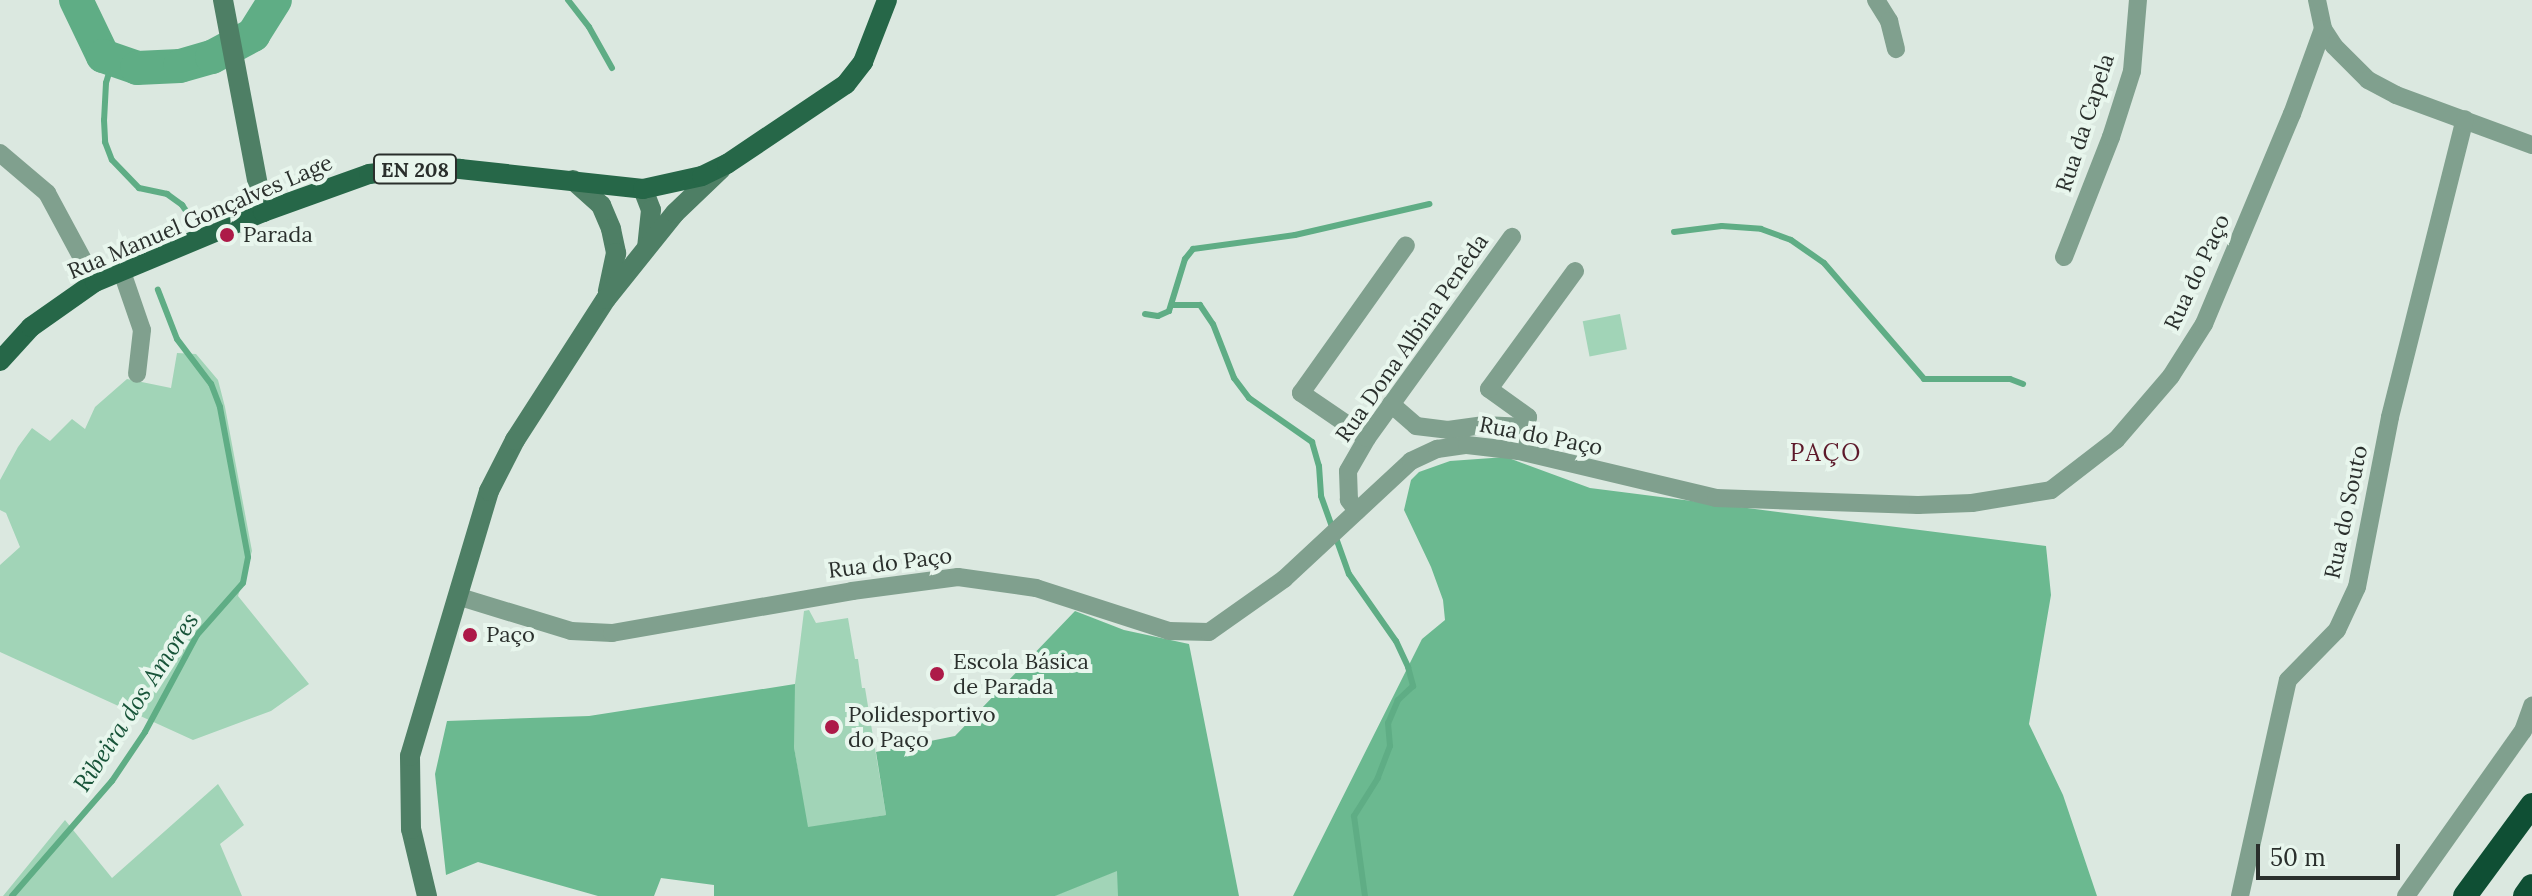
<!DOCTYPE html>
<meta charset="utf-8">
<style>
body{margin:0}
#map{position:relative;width:2532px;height:896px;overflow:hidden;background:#dbe8e0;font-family:Lora,serif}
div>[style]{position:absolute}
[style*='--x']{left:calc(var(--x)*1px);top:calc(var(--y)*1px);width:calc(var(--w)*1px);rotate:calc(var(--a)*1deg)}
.green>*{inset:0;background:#a1d4b7;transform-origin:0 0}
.forest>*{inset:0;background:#6bb990}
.stream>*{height:6px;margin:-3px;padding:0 3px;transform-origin:3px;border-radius:3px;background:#5fad85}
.river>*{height:34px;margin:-17px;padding:0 17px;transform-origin:17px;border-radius:17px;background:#5fad85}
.street>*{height:18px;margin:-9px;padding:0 9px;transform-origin:9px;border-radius:9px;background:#80a08e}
.secondary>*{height:20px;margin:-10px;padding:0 10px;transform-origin:10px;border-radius:10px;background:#4e7f65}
.primary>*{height:20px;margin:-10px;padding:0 10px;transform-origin:10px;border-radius:10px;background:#266748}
.highway>*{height:24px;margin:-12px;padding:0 12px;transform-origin:12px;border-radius:12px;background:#0f4f34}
.dots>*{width:22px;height:22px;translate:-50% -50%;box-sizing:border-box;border:4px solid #e8f6ed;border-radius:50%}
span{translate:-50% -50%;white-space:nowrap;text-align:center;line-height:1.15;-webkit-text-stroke:8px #e8f6ed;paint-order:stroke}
.shield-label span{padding:2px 6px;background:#e8f6ed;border:2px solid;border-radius:6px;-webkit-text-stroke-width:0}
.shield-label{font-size:20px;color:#2a2f2c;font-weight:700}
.street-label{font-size:22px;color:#2a2f2c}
.poi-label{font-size:22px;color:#2a2f2c}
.left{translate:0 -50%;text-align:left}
.neighbourhood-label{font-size:24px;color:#5d192a;letter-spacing:2px}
.water-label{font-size:24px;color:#175338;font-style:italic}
.scale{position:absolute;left:2256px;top:844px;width:144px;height:36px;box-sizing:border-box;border:4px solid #2a2f2c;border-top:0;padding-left:10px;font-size:24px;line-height:28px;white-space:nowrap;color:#2a2f2c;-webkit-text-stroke:6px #e8f6ed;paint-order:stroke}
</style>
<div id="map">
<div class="green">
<div style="left:1620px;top:314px;width:36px;height:38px;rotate:79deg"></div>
<div style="clip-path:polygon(177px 353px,196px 354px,218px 380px,225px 407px,252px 551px,238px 596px,309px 684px,271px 711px,193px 740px,0 652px,0 565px,20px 547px,6px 513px,0 510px,0 480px,18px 447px,32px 428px,50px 441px,72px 419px,85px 429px,95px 407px,127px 379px,171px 388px)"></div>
<div style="clip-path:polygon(809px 610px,816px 623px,848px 618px,855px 659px,858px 659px,862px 688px,865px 688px,886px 815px,807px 828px,794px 747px,792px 708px,804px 611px)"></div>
<div style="clip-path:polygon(218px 784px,244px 825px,220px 844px,242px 896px,3px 896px,65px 820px,112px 878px)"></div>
<div style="clip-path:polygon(1118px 870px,1118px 896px,1055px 896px,1056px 895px)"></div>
</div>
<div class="forest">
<div style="clip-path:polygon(1506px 457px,1590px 488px,2046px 546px,2051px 595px,2029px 724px,2063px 795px,2097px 896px,1293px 896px,1422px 639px,1445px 620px,1443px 600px,1431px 567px,1404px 510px,1411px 480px,1419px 472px,1450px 461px)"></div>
<div style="clip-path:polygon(1075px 611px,1124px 630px,1189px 644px,1239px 896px,1118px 896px,1117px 871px,1055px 896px,714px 896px,714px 885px,661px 878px,654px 896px,598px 896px,478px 862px,446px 875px,435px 774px,447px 721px,589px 716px,795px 684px,794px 747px,808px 827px,886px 815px,876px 752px,955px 736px)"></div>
</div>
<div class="stream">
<div style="--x:568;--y:0;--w:34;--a:52"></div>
<div style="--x:589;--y:27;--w:47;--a:60.7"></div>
<div style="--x:113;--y:60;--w:24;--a:107"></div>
<div style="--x:106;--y:83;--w:37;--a:93"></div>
<div style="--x:104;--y:120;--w:22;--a:87"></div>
<div style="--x:105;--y:142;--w:19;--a:69"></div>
<div style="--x:112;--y:160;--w:39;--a:46"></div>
<div style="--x:139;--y:188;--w:29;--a:12"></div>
<div style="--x:167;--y:194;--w:19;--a:36"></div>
<div style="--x:182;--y:205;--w:21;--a:55"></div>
<div style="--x:1674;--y:232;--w:48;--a:-7.1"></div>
<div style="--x:1722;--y:226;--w:39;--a:4"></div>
<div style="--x:1761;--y:229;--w:32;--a:20"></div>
<div style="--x:1791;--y:240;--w:40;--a:34.9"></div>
<div style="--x:1824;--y:263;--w:153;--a:49.2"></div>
<div style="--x:1924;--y:379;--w:86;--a:0"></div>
<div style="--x:2010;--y:379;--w:14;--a:21"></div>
<div style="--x:1173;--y:305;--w:27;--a:0"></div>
<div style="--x:1200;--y:305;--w:23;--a:56"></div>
<div style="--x:1213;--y:324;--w:58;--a:68.7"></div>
<div style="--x:1234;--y:378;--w:25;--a:53"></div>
<div style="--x:1249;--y:398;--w:77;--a:34.9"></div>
<div style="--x:1312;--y:442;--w:25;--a:74"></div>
<div style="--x:1319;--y:466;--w:30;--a:86"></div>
<div style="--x:1321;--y:496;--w:83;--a:70.3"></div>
<div style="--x:1349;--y:574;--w:82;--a:55"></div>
<div style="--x:1396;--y:641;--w:29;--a:65"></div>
<div style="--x:1408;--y:667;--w:20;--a:75"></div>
<div style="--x:1413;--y:686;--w:21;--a:137"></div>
<div style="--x:1398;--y:700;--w:25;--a:113"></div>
<div style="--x:1388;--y:723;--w:23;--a:85"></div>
<div style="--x:1390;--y:746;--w:34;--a:111"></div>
<div style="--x:1378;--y:778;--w:45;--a:122.3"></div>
<div style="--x:1354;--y:816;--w:81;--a:82.2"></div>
<div style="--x:1145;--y:314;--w:13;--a:9"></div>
<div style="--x:1158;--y:316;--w:12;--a:-24"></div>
<div style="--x:1169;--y:311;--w:54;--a:-72.9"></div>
<div style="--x:1185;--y:259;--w:13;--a:-51"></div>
<div style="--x:1193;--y:249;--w:103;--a:-7.8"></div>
<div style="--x:1295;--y:235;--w:138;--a:-13"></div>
<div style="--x:12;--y:896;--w:152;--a:-49"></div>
<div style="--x:112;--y:781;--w:59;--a:-56"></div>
<div style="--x:145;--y:732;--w:110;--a:-61.8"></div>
<div style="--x:197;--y:635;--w:69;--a:-48.5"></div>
<div style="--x:243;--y:583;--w:26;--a:-79"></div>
<div style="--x:248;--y:557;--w:153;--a:-100.6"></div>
<div style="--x:220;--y:407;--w:25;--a:-111"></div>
<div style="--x:211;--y:384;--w:56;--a:-127.1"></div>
<div style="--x:177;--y:339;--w:53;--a:-111.2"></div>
</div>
<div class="river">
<div style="--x:76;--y:0;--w:62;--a:64.3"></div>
<div style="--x:103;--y:56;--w:36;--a:19"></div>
<div style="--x:137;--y:68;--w:43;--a:-2.7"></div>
<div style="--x:180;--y:66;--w:33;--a:-16"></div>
<div style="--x:212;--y:57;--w:47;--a:-28.2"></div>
<div style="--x:253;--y:35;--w:41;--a:-57.8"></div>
</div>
<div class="street">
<div style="--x:1876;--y:0;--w:25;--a:58"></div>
<div style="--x:1889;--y:21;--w:29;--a:76"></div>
<div style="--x:2317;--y:0;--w:30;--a:78"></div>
<div style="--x:2323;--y:29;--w:20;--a:57"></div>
<div style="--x:2334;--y:46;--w:48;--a:45"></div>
<div style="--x:2368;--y:80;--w:32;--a:28"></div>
<div style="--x:2396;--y:95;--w:145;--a:20.2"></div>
<div style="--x:0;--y:153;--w:62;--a:40.4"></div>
<div style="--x:47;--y:193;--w:101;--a:61.7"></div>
<div style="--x:2064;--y:257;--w:129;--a:-68.6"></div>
<div style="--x:2111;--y:137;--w:69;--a:-72.3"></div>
<div style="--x:2132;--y:71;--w:71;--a:-85.2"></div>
<div style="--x:122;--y:272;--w:61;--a:71"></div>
<div style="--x:142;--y:330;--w:44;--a:96.5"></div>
<div style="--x:1391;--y:404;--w:33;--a:41"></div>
<div style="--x:1416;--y:426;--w:32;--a:7"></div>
<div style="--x:1448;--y:430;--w:35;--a:-8"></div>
<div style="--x:1483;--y:425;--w:43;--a:2.7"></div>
<div style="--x:1367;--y:438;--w:80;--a:-145.7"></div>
<div style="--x:1301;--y:393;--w:181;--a:-54.6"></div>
<div style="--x:1519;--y:451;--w:35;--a:-75"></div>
<div style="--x:1528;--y:417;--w:48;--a:-144.3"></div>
<div style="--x:1489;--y:389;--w:146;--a:-53.9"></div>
<div style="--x:1357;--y:511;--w:14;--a:-126"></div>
<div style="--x:1349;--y:500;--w:29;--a:-92"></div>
<div style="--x:1348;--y:471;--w:38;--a:-60"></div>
<div style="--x:1367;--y:438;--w:248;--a:-54.2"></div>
<div style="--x:460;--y:597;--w:116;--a:17"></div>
<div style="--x:571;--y:631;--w:41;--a:2.8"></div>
<div style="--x:612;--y:633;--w:244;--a:-9.9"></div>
<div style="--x:852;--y:591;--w:107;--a:-7.5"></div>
<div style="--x:958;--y:577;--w:79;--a:8"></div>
<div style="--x:1036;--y:588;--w:140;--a:17.9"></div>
<div style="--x:1169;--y:631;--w:40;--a:1.4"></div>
<div style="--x:1209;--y:632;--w:92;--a:-35.2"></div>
<div style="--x:1284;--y:579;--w:173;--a:-42.9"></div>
<div style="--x:1411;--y:461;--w:29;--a:-25"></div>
<div style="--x:1437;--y:449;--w:30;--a:-8"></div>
<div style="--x:1467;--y:445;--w:52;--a:6.6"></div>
<div style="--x:1519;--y:451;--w:203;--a:13.4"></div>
<div style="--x:1716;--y:498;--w:202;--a:2"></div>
<div style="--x:1918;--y:505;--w:54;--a:-2.1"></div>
<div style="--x:1972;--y:503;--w:80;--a:-9.3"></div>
<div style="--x:2051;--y:490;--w:82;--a:-37.6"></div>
<div style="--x:2116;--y:440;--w:84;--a:-49.3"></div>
<div style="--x:2171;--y:376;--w:62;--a:-57.6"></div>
<div style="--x:2204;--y:324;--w:228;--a:-67.3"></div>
<div style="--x:2292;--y:114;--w:90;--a:-70"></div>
<div style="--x:2240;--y:896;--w:221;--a:-77.5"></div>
<div style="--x:2288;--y:680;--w:70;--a:-45.6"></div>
<div style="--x:2337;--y:630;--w:47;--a:-65.1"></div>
<div style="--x:2357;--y:587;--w:173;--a:-79"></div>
<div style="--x:2390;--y:417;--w:307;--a:-75.9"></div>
<div style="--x:2406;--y:896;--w:202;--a:-54.7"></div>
<div style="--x:2523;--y:731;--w:27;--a:-70"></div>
</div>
<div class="secondary">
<div style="--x:223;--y:0;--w:216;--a:79.3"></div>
<div style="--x:573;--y:180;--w:38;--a:42"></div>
<div style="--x:601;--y:205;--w:26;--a:67"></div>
<div style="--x:611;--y:229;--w:25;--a:78"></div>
<div style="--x:616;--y:253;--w:39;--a:102"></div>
<div style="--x:643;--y:189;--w:22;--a:69"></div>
<div style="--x:651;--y:210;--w:36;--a:96"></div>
<div style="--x:427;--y:896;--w:69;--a:-103.4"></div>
<div style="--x:411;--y:829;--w:73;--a:-90.8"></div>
<div style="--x:410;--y:756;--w:277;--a:-73.4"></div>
<div style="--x:489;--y:491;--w:57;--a:-63"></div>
<div style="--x:515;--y:440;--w:168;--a:-57.2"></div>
<div style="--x:606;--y:299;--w:110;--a:-51.3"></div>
<div style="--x:675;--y:213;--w:64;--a:-43.7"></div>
</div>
<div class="primary">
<div style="--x:0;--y:361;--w:46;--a:-47.6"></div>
<div style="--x:31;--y:327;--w:78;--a:-35.1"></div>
<div style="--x:95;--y:282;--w:182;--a:-22.6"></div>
<div style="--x:263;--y:212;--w:113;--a:-19.7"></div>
<div style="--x:369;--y:174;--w:52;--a:-6.6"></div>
<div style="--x:421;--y:168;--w:39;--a:1"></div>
<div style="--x:460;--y:169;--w:184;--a:6.2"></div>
<div style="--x:643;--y:189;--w:60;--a:-12.4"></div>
<div style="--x:702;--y:176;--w:28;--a:-26"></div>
<div style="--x:727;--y:164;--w:143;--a:-33.9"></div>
<div style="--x:846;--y:84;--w:28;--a:-52"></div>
<div style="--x:863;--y:62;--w:66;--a:-68.8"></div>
</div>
<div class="highway">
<div style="--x:2465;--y:896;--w:113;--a:-53.6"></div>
<div style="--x:2525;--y:896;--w:12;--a:-55"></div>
</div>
<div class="dots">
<div style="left:227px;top:235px;background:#ad1a48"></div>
<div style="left:470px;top:635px;background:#ad1a48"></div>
<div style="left:937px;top:674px;background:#ad1a48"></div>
<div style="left:832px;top:727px;background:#ad1a48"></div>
</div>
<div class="shield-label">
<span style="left:415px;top:169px">EN 208</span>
</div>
<div class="street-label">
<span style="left:2085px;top:123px;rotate:-72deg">Rua da Capela</span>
<span style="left:200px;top:217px;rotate:-23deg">Rua Manuel Gonçalves Lage</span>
<span style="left:2197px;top:272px;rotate:-65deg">Rua do Paço</span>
<span style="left:1412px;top:338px;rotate:-55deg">Rua Dona Albina Penêda</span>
<span style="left:1541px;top:436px;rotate:11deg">Rua do Paço</span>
<span style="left:2346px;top:512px;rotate:-78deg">Rua do Souto</span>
<span style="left:890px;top:563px;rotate:-7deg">Rua do Paço</span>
</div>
<div class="poi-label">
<span class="left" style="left:243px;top:235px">Parada</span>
<span class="left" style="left:486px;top:635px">Paço</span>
<span class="left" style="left:953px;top:674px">Escola Básica<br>de Parada</span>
<span class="left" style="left:848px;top:727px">Polidesportivo<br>do Paço</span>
</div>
<div class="neighbourhood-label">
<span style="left:1826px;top:453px">PAÇO</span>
</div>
<div class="water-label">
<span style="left:136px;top:702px;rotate:-57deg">Ribeira dos Amores</span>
</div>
<div class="scale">50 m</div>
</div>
